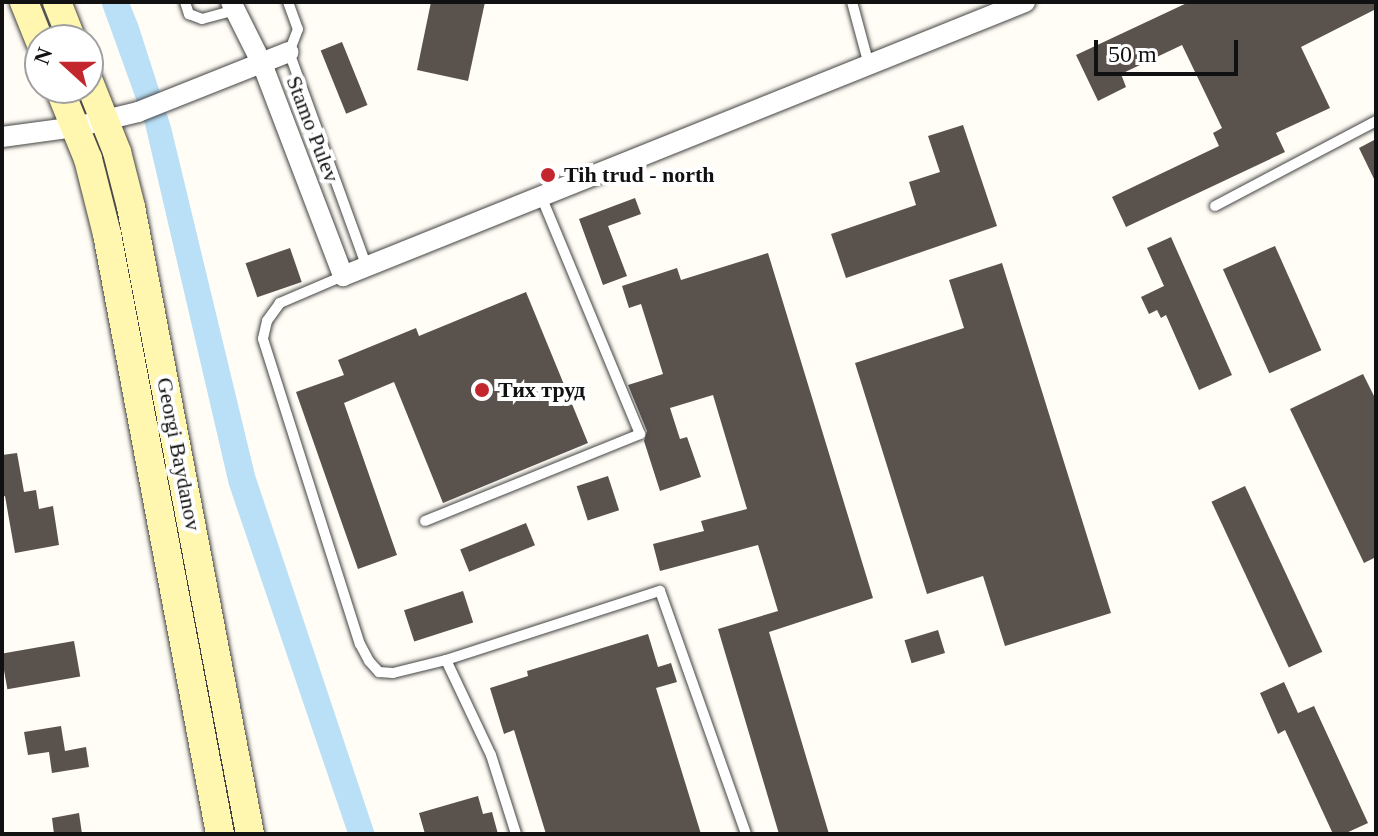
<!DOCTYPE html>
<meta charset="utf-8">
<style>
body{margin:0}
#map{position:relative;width:1378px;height:836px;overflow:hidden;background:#fffdf5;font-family:"Times New Roman",serif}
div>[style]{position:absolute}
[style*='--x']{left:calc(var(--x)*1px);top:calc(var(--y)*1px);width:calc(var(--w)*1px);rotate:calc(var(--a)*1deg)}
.water>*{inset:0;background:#b9e0f7}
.building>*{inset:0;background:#5a524d;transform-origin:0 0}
.path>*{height:3px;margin-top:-1.5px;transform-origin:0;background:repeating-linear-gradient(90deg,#333 0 8px,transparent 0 12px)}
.roads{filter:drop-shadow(0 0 2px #444) drop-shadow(0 0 2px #444)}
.lane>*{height:10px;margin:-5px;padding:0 5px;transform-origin:5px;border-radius:5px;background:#fff}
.street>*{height:20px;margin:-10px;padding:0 10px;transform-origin:10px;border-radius:10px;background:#fff}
.secondary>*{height:28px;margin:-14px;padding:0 14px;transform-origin:14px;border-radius:14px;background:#fff6b0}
.dots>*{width:22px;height:22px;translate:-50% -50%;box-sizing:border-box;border:4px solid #fff;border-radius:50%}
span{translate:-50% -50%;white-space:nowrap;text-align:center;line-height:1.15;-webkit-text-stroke:8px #fff;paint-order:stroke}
.street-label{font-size:22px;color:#111}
.poi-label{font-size:22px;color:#111;font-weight:700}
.left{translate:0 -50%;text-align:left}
.frame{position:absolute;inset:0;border:4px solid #111;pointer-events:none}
.north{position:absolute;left:24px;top:24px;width:80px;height:80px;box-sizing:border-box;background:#fff;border:2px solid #a0a0a0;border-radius:50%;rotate:291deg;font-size:22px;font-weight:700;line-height:32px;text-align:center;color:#111}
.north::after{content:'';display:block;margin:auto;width:28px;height:36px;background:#c4262e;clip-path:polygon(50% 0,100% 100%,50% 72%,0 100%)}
.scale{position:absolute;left:1094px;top:40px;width:144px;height:36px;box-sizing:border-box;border:4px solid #111;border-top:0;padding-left:10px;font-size:24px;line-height:28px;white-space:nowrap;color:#111;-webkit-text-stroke:6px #fff;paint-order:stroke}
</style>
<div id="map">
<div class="water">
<div style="clip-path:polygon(101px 2px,129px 2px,138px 24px,171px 127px,255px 475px,375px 834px,348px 834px,229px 485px,145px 124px)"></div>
</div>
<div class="building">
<div style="clip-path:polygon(431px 2px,485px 2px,468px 81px,417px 70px)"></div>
<div style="clip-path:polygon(1189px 2px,1376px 2px,1376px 9px,1301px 47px,1330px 108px,1276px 133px,1285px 152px,1126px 227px,1112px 197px,1219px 146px,1213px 133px,1222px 128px,1182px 45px,1121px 74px,1126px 87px,1098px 101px,1076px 55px)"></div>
<div style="left:342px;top:42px;width:68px;height:23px;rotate:68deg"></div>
<div style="clip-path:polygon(963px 125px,997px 226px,846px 278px,831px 234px,916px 205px,909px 182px,940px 172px,928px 136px)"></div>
<div style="clip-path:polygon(1376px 139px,1376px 183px,1359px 148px)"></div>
<div style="clip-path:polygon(635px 198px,641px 214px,608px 226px,627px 276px,603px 285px,579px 219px)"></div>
<div style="clip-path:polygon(1171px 237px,1232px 375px,1199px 390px,1166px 315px,1161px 318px,1157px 310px,1149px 314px,1141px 297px,1164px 286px,1147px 248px)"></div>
<div style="left:1275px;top:246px;width:114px;height:57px;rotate:66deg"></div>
<div style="left:290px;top:248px;width:36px;height:47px;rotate:71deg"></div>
<div style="clip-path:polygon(768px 253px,873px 598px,769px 632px,829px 834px,779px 834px,718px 629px,778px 611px,758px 545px,660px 571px,653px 544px,704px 531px,701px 521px,747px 509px,713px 395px,670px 408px,680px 439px,687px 437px,701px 477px,660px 491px,644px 441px,647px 431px,628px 385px,663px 374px,641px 304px,629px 308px,622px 286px,677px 268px,681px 280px)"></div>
<div style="clip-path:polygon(1002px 263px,1111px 613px,1005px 646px,983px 576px,927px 594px,855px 363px,964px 328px,949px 280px)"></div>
<div style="clip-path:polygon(526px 292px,588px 443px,443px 503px,394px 382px,344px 403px,397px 555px,358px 569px,296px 392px,344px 375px,338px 360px,416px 328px,419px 336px)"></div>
<div style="clip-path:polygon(1363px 374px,1376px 400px,1376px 557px,1364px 563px,1290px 409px)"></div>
<div style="clip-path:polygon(17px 453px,24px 492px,36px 490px,39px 509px,53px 506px,59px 545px,15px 553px,5px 496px,2px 497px,2px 455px)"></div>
<div style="left:608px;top:476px;width:36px;height:33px;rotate:72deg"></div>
<div style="left:1245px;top:486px;width:183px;height:37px;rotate:65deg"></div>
<div style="left:526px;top:523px;width:24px;height:71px;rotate:68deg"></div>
<div style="left:463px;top:591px;width:33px;height:62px;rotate:72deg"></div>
<div style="left:938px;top:630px;width:24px;height:35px;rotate:73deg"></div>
<div style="clip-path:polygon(648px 634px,658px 667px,671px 663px,677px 682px,656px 688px,701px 834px,546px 834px,514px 730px,504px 734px,490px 688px,528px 676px,527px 671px)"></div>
<div style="left:74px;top:641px;width:36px;height:74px;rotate:80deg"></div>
<div style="clip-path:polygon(1284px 682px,1298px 713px,1314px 706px,1368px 823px,1344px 834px,1333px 834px,1285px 730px,1278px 734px,1260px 693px)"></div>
<div style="clip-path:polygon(61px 726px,65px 751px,86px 747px,89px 767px,52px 773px,49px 752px,28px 755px,24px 732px)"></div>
<div style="clip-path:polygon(478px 796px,483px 814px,492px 812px,498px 834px,425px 834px,419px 813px)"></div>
<div style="clip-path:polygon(79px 813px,82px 834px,54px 834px,52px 818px)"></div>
</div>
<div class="path">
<div style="--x:26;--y:61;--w:25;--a:69"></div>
</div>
<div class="roads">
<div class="lane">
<div style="--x:185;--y:2;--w:13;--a:72"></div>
<div style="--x:189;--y:14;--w:14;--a:21"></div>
<div style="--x:202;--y:19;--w:34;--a:-15"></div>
<div style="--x:288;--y:2;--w:29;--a:70"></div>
<div style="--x:298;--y:29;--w:25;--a:111"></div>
<div style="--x:289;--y:52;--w:230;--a:70.1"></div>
<div style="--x:852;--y:2;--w:65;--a:74.9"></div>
<div style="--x:1215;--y:206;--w:182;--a:-27.8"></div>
<div style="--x:343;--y:276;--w:69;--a:156.8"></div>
<div style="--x:280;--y:303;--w:22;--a:126"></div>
<div style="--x:267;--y:321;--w:18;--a:103"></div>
<div style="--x:263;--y:339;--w:320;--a:72.4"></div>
<div style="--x:360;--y:644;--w:19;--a:62"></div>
<div style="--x:369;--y:661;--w:15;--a:48"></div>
<div style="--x:379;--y:672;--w:14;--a:4"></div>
<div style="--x:393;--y:673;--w:55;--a:-13.8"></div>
<div style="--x:446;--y:660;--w:225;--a:-17.9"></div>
<div style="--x:660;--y:591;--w:258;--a:70.5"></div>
<div style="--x:425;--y:521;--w:232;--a:-22"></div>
<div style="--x:640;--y:434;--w:256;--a:-112.6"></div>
<div style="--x:446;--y:660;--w:105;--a:64.7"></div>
<div style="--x:491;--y:755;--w:83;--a:72.4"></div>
</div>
<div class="street">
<div style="--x:231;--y:2;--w:72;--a:63.4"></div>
<div style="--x:263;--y:66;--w:225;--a:69.1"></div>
<div style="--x:343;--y:276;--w:735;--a:-21.89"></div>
<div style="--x:2;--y:137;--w:75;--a:-7.7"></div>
<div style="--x:76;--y:127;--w:64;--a:-13.6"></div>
<div style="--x:138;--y:112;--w:162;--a:-21.7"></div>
</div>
<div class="secondary">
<div style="--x:24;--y:2;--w:43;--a:68.2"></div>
<div style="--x:57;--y:2;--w:41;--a:68.5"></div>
<div style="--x:88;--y:79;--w:79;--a:68.3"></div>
<div style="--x:117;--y:152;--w:57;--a:75.7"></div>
<div style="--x:131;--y:207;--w:638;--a:79.25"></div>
<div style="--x:59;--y:88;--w:77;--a:67.8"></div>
<div style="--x:88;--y:159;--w:77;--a:75.8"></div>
<div style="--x:107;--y:234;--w:611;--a:79.33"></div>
</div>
</div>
<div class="dots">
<div style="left:548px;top:175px;background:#c4262e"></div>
<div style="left:482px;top:390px;background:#c4262e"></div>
</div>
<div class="street-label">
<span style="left:313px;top:129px;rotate:69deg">Stamo Pulev</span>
<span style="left:179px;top:454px;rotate:79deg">Georgi Baydanov</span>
</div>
<div class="poi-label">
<span class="left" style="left:564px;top:175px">Tih trud - north</span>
<span class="left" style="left:498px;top:390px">Тих труд</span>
</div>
<div class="frame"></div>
<div class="north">N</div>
<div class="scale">50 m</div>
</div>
